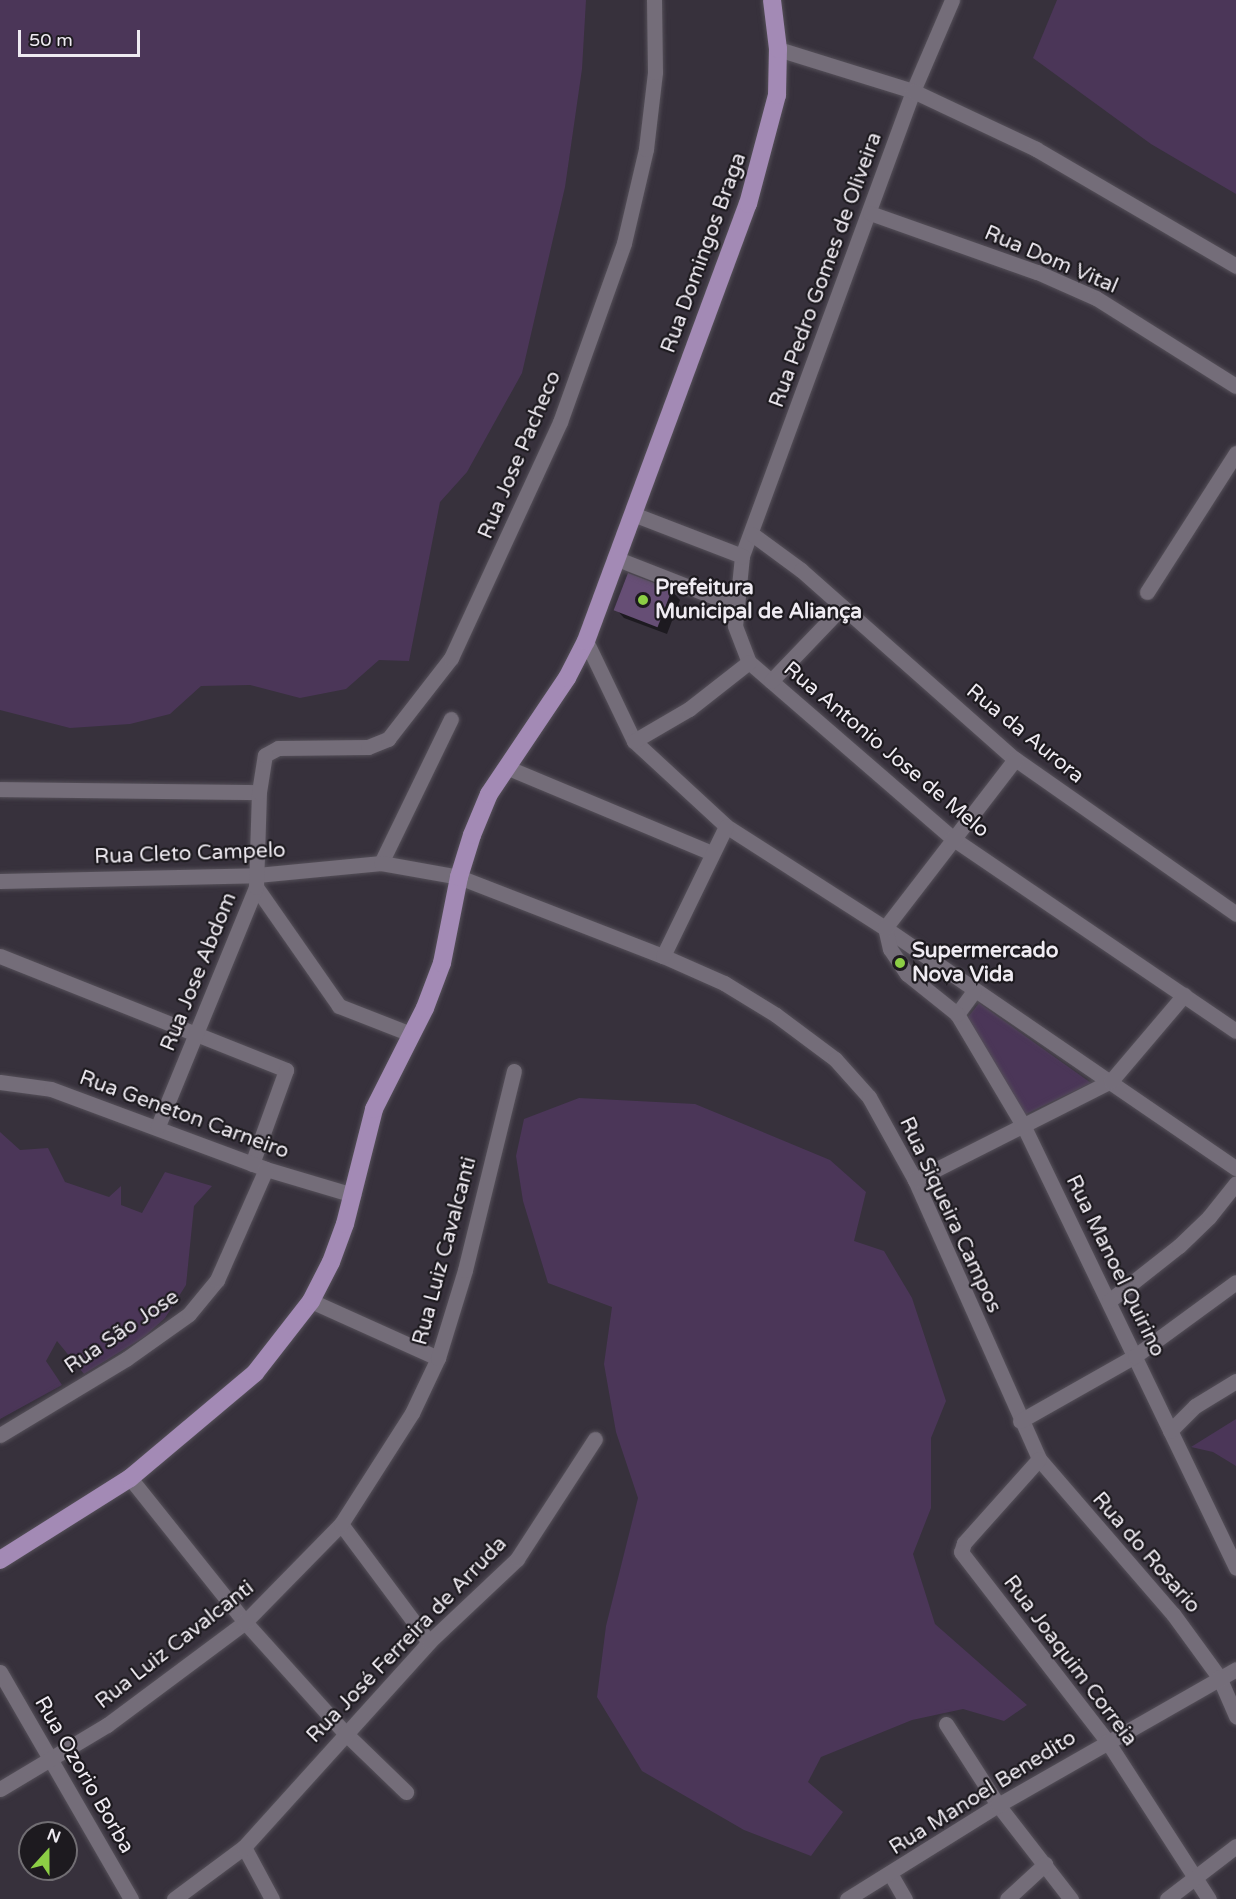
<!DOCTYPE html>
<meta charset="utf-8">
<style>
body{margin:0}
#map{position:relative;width:1236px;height:1899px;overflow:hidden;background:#37313c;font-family:"Varela Round",sans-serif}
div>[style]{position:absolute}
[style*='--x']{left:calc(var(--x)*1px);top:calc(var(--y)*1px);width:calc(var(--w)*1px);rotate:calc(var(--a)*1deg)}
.green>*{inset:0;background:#4b3658}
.shadow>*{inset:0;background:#0007}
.building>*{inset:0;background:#664e75;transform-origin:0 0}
.roads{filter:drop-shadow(0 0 2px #555059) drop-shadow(0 0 2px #555059)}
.minor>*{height:15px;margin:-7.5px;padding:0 7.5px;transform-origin:7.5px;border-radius:7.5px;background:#746d79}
.major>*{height:18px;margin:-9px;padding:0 9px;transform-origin:9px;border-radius:9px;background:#a38ab5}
.dots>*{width:16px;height:16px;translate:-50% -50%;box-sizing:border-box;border:3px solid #1d1a1f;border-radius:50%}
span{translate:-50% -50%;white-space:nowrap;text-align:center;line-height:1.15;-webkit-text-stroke:4.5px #1d1a1f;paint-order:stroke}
.street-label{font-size:21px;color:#efebf2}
.poi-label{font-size:21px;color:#efebf2;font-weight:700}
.left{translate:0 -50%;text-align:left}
.north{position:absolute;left:18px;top:1821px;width:60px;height:60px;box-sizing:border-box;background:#1d1a1f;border:2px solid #716e73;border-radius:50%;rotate:21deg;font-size:16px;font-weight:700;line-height:24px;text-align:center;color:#efebf2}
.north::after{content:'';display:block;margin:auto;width:21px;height:27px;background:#8cce45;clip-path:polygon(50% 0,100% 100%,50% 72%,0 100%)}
.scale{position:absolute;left:18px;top:30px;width:122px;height:27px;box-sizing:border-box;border:3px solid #efebf2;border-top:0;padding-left:8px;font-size:18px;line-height:21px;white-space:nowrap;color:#efebf2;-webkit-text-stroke:4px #1d1a1f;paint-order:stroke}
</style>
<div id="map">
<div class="green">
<div style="clip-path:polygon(0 0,586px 0,582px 69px,565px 187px,522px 373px,467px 472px,440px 502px,409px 661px,379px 660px,346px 689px,300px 698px,250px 685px,201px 686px,170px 714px,130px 724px,70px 728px,0 710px)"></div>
<div style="clip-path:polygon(1057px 0,1236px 0,1236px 194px,1151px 144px,1033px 58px)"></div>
<div style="clip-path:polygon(979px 1003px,1091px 1083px,1024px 1115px,968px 1017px)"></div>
<div style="clip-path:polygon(579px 1098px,695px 1104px,830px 1160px,866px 1192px,854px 1241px,884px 1251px,912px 1298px,946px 1401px,931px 1438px,931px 1508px,913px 1554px,935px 1624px,1027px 1705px,1004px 1721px,963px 1709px,912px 1720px,821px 1757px,808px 1782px,843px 1812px,811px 1856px,744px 1830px,642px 1771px,597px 1697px,606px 1626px,638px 1498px,616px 1432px,604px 1364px,612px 1307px,548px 1283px,523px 1201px,516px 1156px,524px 1119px)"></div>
<div style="clip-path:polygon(0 1132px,20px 1150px,48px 1148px,65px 1182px,109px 1197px,121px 1186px,121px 1205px,142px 1213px,165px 1172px,212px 1186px,194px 1206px,186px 1285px,165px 1318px,144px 1337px,84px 1374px,57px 1341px,46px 1361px,62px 1385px,0 1419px)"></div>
<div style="clip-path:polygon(1236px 1419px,1236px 1466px,1213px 1452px,1191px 1447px)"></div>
</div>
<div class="shadow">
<div style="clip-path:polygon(629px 575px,672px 591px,680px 600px,667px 634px,624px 618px,616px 609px)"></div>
</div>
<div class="building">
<div style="left:628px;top:573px;width:47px;height:40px;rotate:21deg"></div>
</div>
<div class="roads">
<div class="minor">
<div style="--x:952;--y:0;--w:99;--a:113.2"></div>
<div style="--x:913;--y:91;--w:495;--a:110.2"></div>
<div style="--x:742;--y:556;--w:70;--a:95.7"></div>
<div style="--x:735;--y:626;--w:39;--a:69"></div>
<div style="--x:749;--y:662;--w:269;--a:40.9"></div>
<div style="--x:952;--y:838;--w:343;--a:34.2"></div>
<div style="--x:778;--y:49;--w:141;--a:17.3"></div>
<div style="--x:913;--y:91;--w:136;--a:25.2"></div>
<div style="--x:1036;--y:149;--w:232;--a:30.3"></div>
<div style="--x:870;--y:213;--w:177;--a:19.5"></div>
<div style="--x:1037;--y:272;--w:64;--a:23.8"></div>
<div style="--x:1096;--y:298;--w:165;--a:32.2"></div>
<div style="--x:633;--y:514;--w:117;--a:21.1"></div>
<div style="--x:752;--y:534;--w:61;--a:36.3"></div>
<div style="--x:801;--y:570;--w:286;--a:41.5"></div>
<div style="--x:1015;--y:759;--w:270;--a:35"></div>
<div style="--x:615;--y:558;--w:129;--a:21.4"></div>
<div style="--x:1147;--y:592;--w:165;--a:-57.4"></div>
<div style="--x:586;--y:641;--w:111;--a:64.4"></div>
<div style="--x:634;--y:741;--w:125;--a:42.7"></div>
<div style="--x:726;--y:826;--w:189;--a:32.7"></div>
<div style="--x:885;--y:928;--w:425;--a:34.4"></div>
<div style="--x:771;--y:681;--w:103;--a:-46.2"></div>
<div style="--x:634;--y:741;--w:64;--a:-30.2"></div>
<div style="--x:689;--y:709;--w:76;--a:-38.1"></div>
<div style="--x:506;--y:767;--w:223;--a:22.7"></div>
<div style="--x:0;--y:789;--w:259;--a:0.7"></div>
<div style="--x:381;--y:863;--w:160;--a:-64.1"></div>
<div style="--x:0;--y:881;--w:257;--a:-1.3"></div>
<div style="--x:257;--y:875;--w:125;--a:-5.5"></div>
<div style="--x:381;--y:863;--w:79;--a:10.2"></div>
<div style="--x:459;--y:877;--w:219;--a:21.2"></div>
<div style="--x:663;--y:956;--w:67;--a:23.9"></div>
<div style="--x:724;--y:983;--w:61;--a:31.6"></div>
<div style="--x:776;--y:1015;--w:74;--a:36.7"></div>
<div style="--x:835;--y:1059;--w:51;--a:48.2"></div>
<div style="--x:869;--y:1097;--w:95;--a:61"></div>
<div style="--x:915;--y:1180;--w:305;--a:66"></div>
<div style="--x:1039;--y:1459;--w:205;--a:49.2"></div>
<div style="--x:1173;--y:1614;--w:78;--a:53.9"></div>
<div style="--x:1219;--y:1677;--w:43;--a:66.4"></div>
<div style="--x:256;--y:887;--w:145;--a:55.1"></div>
<div style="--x:339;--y:1006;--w:77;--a:21.3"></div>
<div style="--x:0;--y:956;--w:308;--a:21.7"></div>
<div style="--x:286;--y:1070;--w:100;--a:109.9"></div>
<div style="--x:663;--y:956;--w:144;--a:-64.1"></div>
<div style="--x:974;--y:991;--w:29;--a:126"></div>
<div style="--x:957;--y:1014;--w:131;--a:59.3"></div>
<div style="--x:1024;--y:1127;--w:489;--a:64.3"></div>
<div style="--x:957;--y:1014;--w:64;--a:-141.3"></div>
<div style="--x:907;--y:974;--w:30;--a:-124"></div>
<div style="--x:890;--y:949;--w:22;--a:-103"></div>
<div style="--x:885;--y:928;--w:213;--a:-52.4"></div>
<div style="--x:0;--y:1082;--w:51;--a:7.8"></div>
<div style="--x:51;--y:1089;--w:229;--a:20.4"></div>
<div style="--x:266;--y:1169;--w:91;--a:16.6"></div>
<div style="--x:158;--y:1126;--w:258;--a:-67.7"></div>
<div style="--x:256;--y:887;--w:95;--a:-88.2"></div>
<div style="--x:259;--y:792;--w:37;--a:-81"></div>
<div style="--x:265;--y:755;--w:15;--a:-28"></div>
<div style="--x:278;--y:748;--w:90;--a:-0.6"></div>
<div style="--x:368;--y:747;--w:22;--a:-22"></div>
<div style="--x:388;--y:739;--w:103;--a:-52.1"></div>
<div style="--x:451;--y:658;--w:260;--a:-65.2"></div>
<div style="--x:560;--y:422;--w:190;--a:-70.3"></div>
<div style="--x:624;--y:243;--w:97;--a:-76.8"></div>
<div style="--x:646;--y:149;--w:78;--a:-83.3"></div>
<div style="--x:655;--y:72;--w:72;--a:-90.8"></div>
<div style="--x:915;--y:1180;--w:220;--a:-26.8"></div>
<div style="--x:1111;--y:1081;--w:113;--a:-49.7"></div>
<div style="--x:311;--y:1301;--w:139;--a:24.2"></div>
<div style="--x:1109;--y:1301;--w:89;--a:-38.2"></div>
<div style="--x:1179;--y:1246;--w:42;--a:-44"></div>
<div style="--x:1209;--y:1217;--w:43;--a:-51.5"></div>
<div style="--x:1020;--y:1421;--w:132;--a:-29.5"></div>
<div style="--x:1135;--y:1356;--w:125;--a:-36.2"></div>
<div style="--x:1170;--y:1431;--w:35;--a:-45"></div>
<div style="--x:1195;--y:1406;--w:48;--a:-31.4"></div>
<div style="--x:0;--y:1435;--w:147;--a:-31.1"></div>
<div style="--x:126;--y:1359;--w:77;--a:-35.5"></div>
<div style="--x:189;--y:1314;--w:44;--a:-50.5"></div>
<div style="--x:217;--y:1280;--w:121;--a:-66.2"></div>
<div style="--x:1039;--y:1459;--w:113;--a:131.8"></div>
<div style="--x:964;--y:1543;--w:9;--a:108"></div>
<div style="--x:961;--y:1552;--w:239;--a:52.3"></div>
<div style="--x:1107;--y:1741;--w:188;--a:57.2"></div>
<div style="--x:130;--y:1478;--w:184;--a:51.4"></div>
<div style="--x:245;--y:1622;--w:149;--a:48"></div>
<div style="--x:345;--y:1733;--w:85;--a:44"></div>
<div style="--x:341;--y:1524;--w:147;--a:53.3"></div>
<div style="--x:0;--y:1672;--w:262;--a:60"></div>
<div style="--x:946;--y:1724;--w:96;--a:57.3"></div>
<div style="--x:998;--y:1805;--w:119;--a:52.2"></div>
<div style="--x:0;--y:1789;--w:125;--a:-30.9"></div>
<div style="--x:107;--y:1725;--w:172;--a:-36.7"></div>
<div style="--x:245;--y:1622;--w:137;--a:-45.6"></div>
<div style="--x:341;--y:1524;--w:132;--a:-57.4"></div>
<div style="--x:412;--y:1413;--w:61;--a:-64.7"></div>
<div style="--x:438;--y:1358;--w:92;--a:-72.9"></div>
<div style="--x:465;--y:1270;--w:205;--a:-76.2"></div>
<div style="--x:244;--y:1847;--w:59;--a:61.7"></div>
<div style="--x:891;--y:1875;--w:28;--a:60"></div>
<div style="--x:174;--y:1899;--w:87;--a:-36.6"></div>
<div style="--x:244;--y:1847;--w:276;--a:-47.9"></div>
<div style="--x:429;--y:1642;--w:121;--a:-43.3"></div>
<div style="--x:517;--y:1559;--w:143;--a:-57"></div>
<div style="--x:847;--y:1899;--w:178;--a:-31.9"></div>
<div style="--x:998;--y:1805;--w:274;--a:-29.7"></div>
<div style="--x:1007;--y:1899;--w:52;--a:-42.6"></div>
<div style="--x:1167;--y:1899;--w:87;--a:-37.5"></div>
</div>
<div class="major">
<div style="--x:0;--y:1560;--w:154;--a:-32.2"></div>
<div style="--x:130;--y:1478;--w:163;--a:-40"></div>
<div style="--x:255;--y:1373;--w:91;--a:-52.1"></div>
<div style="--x:311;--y:1301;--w:44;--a:-62.9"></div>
<div style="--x:331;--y:1262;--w:40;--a:-69.8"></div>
<div style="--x:345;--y:1224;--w:119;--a:-75.8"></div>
<div style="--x:374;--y:1109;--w:113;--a:-63.2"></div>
<div style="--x:425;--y:1008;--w:48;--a:-69.3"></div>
<div style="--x:442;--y:963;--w:88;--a:-78.8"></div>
<div style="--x:459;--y:877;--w:44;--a:-72.8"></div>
<div style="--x:472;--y:835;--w:44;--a:-67.5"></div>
<div style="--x:489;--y:794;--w:140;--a:-56.1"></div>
<div style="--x:567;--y:678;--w:42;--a:-62.8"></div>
<div style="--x:586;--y:641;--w:466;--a:-69.7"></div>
<div style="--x:748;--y:204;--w:113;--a:-75.1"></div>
<div style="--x:777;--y:95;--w:46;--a:-88.8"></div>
<div style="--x:778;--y:49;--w:49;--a:-97"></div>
</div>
</div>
<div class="dots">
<div style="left:643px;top:600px;background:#8cce45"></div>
<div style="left:900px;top:963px;background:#8cce45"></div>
</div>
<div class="street-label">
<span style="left:704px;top:253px;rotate:-70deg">Rua Domingos Braga</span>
<span style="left:1051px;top:260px;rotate:23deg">Rua Dom Vital</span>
<span style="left:826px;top:270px;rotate:-70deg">Rua Pedro Gomes de Oliveira</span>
<span style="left:520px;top:455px;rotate:-67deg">Rua Jose Pacheco</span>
<span style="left:1025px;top:734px;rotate:39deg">Rua da Aurora</span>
<span style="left:886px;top:750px;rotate:40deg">Rua Antonio Jose de Melo</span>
<span style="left:190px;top:854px;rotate:-2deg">Rua Cleto Campelo</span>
<span style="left:199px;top:972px;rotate:-68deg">Rua Jose Abdom</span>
<span style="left:184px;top:1115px;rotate:20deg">Rua Geneton Carneiro</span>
<span style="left:950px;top:1215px;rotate:65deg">Rua Siqueira Campos</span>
<span style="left:445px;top:1251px;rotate:-75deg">Rua Luiz Cavalcanti</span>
<span style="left:1115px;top:1266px;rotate:64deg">Rua Manoel Quirino</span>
<span style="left:122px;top:1332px;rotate:-34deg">Rua São Jose</span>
<span style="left:1146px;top:1553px;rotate:49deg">Rua do Rosario</span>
<span style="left:407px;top:1640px;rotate:-46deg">Rua José Ferreira de Arruda</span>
<span style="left:175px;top:1645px;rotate:-38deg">Rua Luiz Cavalcanti</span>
<span style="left:1070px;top:1661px;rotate:53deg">Rua Joaquim Correia</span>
<span style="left:84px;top:1775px;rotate:60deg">Rua Ozorio Borba</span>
<span style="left:983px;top:1793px;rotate:-32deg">Rua Manoel Benedito</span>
</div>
<div class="poi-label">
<span class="left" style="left:655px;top:600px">Prefeitura<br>Municipal de Aliança</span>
<span class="left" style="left:912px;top:963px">Supermercado<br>Nova Vida</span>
</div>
<div class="north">N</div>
<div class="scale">50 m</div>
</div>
